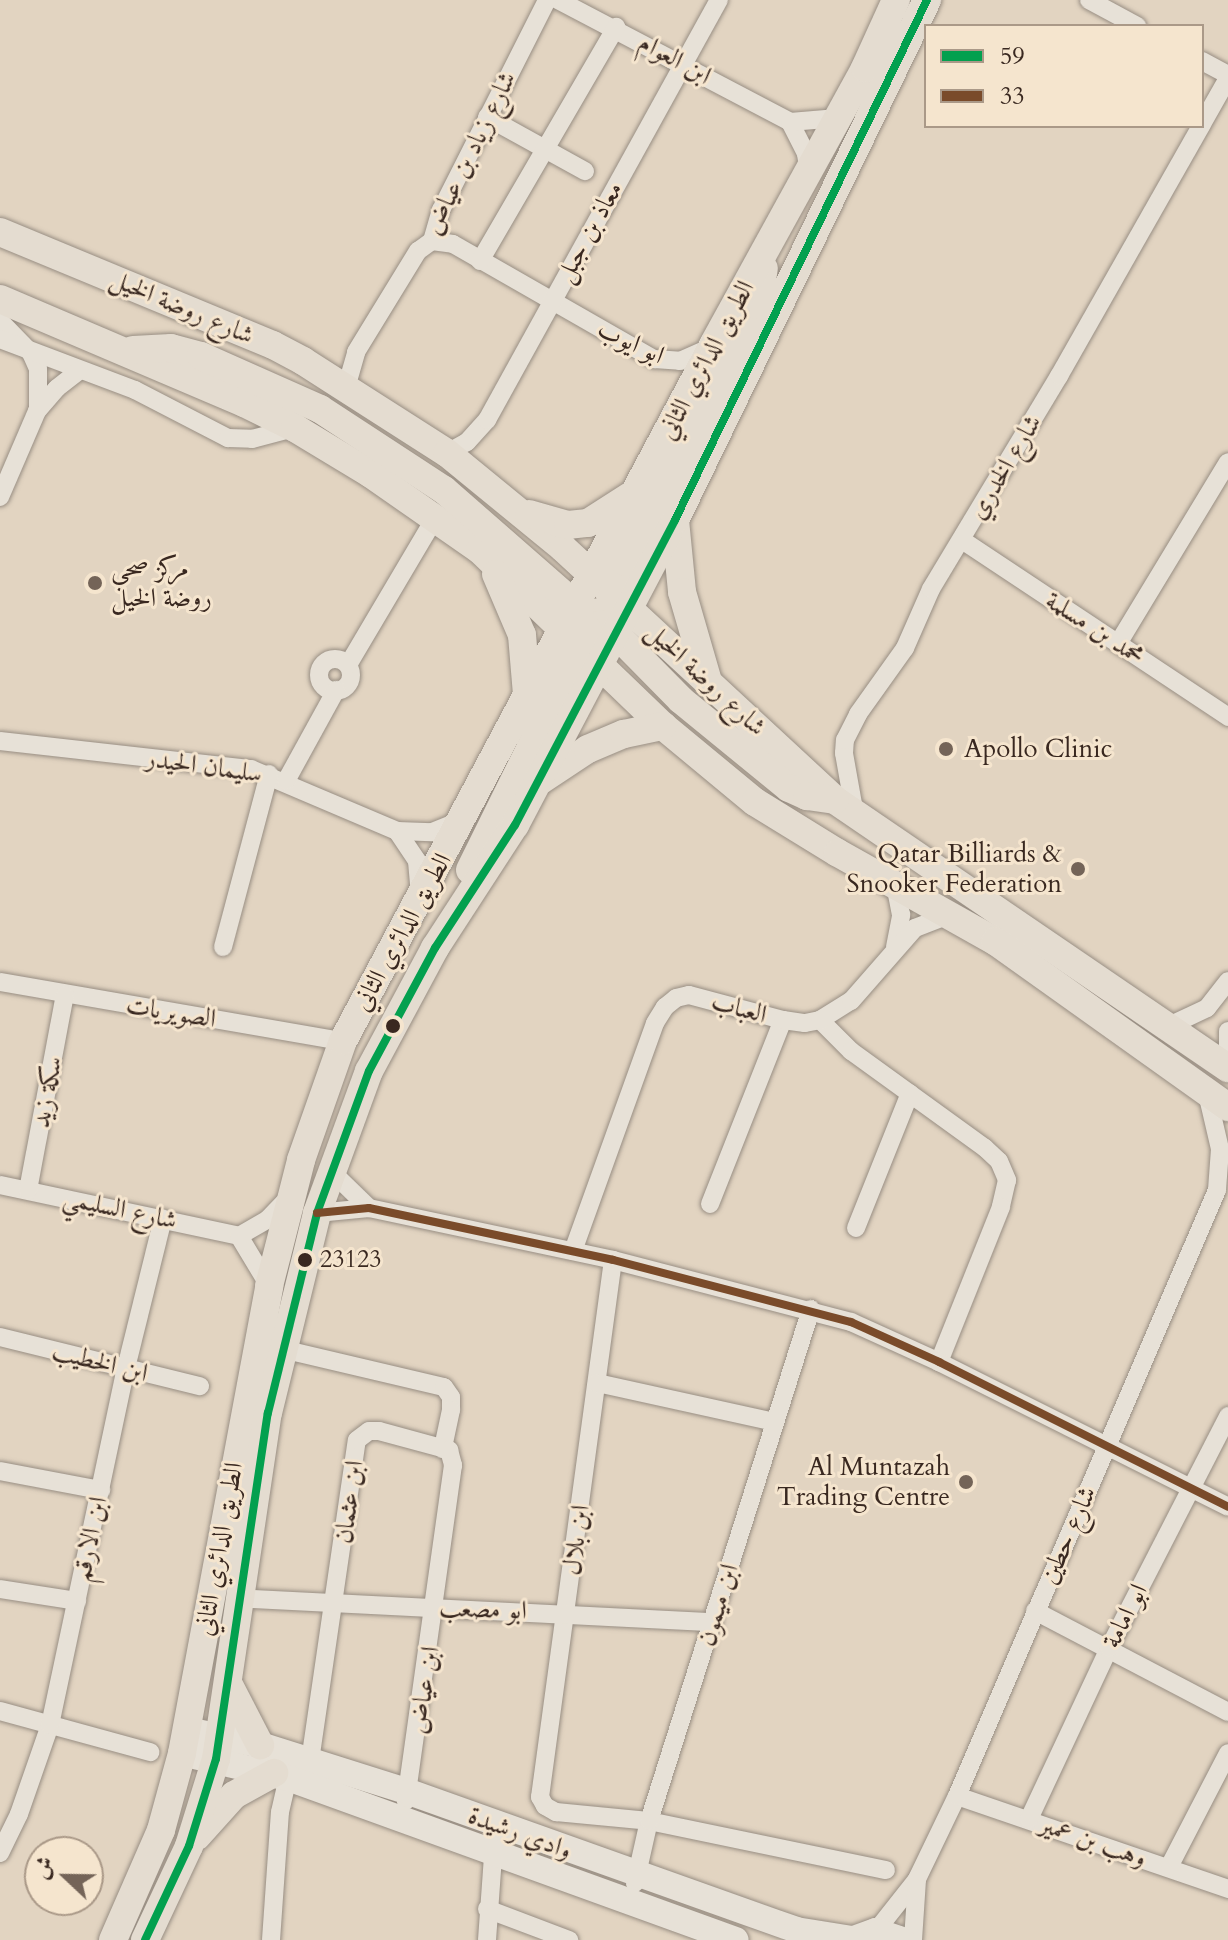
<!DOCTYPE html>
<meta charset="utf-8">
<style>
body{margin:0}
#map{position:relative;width:1228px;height:1940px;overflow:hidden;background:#e2d4c1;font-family:Cardo,Amiri,serif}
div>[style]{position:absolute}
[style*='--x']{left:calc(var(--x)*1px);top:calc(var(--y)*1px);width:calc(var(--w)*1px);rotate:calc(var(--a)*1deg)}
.roads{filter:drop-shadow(0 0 2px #988e83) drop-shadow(0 0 2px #988e83)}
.street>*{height:18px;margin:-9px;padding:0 9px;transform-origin:9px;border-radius:9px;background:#e7e1d7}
.street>.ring{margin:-9px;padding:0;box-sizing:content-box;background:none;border:18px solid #e7e1d7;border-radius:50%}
.secondary>*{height:26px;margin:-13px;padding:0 13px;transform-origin:13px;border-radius:13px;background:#e7e1d7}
.primary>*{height:28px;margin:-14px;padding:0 14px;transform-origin:14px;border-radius:14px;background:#e4dcd0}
.bus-1>*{height:8px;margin:-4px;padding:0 4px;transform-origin:4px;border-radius:4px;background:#03a04f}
.bus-2>*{height:8px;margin:-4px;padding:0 4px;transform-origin:4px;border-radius:4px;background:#7a4b2a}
.dots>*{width:22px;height:22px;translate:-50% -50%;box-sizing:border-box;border:4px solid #f5e5ce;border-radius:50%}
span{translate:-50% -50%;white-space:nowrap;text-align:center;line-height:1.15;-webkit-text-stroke:6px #f5e5ce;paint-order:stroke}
.bus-label{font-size:24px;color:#392820}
.left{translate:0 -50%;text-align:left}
.street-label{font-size:26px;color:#392820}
.poi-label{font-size:26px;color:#392820}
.right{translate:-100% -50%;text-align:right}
.legend{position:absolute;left:924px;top:24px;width:280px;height:104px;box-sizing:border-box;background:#f5e5ce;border:2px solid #a98;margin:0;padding:10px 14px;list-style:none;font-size:24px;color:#392820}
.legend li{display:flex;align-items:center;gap:16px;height:40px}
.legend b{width:40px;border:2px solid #a98}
.north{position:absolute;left:24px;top:1836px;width:80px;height:80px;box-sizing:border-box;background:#f5e5ce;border:2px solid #a98;border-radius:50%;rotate:292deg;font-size:22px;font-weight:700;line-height:32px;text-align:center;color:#392820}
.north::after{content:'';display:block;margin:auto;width:28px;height:36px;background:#746458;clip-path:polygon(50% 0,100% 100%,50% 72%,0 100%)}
</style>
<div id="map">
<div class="roads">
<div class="street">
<div style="--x:558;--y:0;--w:262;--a:27.7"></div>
<div style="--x:790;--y:122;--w:36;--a:63"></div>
<div style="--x:806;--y:154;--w:18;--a:81"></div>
<div style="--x:1089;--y:0;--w:55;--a:28.4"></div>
<div style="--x:1202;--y:61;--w:30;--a:28"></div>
<div style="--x:487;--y:117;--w:112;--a:28.9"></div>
<div style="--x:790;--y:122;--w:48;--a:-4.8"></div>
<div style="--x:1202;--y:124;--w:53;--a:-60.5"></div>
<div style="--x:432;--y:241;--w:21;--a:8"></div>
<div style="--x:453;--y:244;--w:232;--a:29.8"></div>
<div style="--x:654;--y:359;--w:26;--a:4"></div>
<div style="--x:680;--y:361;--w:34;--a:-24"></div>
<div style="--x:432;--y:241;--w:32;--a:-74"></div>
<div style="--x:441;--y:210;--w:235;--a:-63.2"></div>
<div style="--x:480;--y:261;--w:271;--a:-59.8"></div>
<div style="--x:0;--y:321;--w:45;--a:45.9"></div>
<div style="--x:31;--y:353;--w:17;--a:66"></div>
<div style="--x:38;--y:369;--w:39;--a:90"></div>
<div style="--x:0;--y:339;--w:144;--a:20.7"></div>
<div style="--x:135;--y:390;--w:105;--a:27.3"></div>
<div style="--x:228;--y:438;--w:24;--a:2"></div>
<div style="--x:252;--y:439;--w:43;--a:-14.7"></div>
<div style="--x:346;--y:388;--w:37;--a:-74"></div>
<div style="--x:356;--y:352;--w:119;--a:-58.5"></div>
<div style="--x:418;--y:251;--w:17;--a:-36"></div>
<div style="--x:447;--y:453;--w:23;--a:-29"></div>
<div style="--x:467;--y:442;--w:30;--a:-48"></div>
<div style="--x:487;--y:420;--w:480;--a:-61.1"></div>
<div style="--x:0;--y:497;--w:94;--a:-66.7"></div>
<div style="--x:37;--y:411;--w:30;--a:-49"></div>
<div style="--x:57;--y:388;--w:29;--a:-38"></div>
<div style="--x:962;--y:540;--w:320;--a:33.6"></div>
<div style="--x:1119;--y:642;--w:210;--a:-58.8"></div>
<div class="ring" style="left:319px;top:659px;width:14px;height:14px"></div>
<div style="--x:348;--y:665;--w:171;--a:-59.4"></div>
<div style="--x:0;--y:741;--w:253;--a:6.4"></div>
<div style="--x:251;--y:769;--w:159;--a:23"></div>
<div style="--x:397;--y:831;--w:35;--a:2"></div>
<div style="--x:432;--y:832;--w:32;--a:-22"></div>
<div style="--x:286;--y:781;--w:104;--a:-61.2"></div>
<div style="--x:855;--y:815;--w:63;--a:-100.1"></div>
<div style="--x:844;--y:753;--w:13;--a:-86"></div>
<div style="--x:845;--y:740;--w:29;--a:-63"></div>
<div style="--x:858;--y:714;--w:81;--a:-54.5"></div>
<div style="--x:905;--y:648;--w:64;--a:-66.2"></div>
<div style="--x:931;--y:589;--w:249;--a:-59"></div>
<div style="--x:1059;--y:376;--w:288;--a:-60.4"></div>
<div style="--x:397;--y:831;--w:36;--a:56"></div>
<div style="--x:417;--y:861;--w:33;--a:85"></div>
<div style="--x:223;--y:947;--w:179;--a:-75.1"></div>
<div style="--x:895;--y:947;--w:33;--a:-79"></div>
<div style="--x:901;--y:915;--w:32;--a:-101"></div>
<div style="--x:0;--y:982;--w:348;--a:9.8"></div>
<div style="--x:820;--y:1020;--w:44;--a:45"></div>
<div style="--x:851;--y:1051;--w:165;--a:35.9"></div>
<div style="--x:985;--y:1148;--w:19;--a:43"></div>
<div style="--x:999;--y:1161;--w:21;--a:67"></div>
<div style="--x:1007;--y:1180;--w:28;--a:103"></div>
<div style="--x:1001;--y:1207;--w:167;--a:111.8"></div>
<div style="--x:1169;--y:1026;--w:42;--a:-25.3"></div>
<div style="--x:1207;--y:1008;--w:34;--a:-52"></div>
<div style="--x:1228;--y:1068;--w:37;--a:-90"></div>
<div style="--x:332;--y:1172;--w:52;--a:44.2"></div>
<div style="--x:0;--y:1185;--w:244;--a:12"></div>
<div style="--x:239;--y:1236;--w:58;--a:59"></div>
<div style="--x:28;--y:1190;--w:198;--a:-79.3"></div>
<div style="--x:710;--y:1204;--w:198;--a:-68.4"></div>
<div style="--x:317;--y:1213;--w:52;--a:-5.5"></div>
<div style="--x:369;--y:1208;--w:249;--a:12"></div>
<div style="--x:613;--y:1260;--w:246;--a:14.6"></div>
<div style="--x:851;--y:1322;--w:97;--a:24.4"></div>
<div style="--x:939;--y:1362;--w:323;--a:26.6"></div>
<div style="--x:856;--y:1228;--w:145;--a:-68.2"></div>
<div style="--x:239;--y:1236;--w:34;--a:-30"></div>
<div style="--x:268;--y:1219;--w:28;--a:-46"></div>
<div style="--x:573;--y:1251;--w:242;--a:-70.2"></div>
<div style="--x:655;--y:1023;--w:19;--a:-58"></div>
<div style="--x:665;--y:1007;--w:14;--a:-39"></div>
<div style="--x:676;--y:998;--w:13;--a:-13"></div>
<div style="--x:689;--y:995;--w:97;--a:14.9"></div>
<div style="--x:783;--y:1020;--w:22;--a:8"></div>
<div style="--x:805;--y:1023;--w:15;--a:-11"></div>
<div style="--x:820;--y:1020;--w:36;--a:-32"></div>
<div style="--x:851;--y:1001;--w:97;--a:-48.8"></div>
<div style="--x:915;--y:928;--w:40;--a:-21"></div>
<div style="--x:613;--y:1260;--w:542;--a:97.74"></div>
<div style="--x:540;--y:1797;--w:10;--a:61"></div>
<div style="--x:545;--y:1806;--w:13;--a:29"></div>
<div style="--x:556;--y:1812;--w:93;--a:5.5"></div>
<div style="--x:649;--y:1821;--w:242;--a:11.7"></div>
<div style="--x:0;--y:1337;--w:206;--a:13.8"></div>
<div style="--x:282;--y:1349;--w:166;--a:13.2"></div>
<div style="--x:444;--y:1387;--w:12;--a:55"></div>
<div style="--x:451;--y:1397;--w:13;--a:90"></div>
<div style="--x:451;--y:1410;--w:40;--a:102"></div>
<div style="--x:597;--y:1383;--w:181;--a:12.4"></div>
<div style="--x:0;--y:1471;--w:103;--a:10.7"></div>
<div style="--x:0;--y:1589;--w:78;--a:8.9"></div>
<div style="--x:252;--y:1599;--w:462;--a:2.9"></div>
<div style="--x:1035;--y:1611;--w:218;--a:27.6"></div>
<div style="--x:0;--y:1711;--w:156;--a:15.3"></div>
<div style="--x:310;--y:1761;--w:324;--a:-81.7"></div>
<div style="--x:357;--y:1440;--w:15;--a:-37"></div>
<div style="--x:369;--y:1431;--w:10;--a:0"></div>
<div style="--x:379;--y:1431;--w:73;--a:15.2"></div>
<div style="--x:449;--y:1450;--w:16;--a:75"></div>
<div style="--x:453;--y:1465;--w:339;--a:98"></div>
<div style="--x:957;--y:1796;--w:287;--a:18.9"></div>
<div style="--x:1029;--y:1819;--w:189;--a:-64.9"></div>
<div style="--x:1109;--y:1648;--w:261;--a:-62.8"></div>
<div style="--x:0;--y:1853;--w:43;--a:-64"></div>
<div style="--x:19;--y:1814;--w:94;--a:-70.8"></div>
<div style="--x:50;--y:1725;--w:365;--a:-78"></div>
<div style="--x:126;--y:1368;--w:154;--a:-76.1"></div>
<div style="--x:1169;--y:1867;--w:128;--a:-62.6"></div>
<div style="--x:635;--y:1883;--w:64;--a:-77.3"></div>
<div style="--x:649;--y:1821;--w:537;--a:-72.44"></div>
<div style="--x:487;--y:1909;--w:88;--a:20.7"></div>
<div style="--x:876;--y:1931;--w:66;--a:-51.7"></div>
<div style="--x:917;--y:1879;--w:92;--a:-64.3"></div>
<div style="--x:957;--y:1796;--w:659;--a:-66.78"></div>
<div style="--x:1217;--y:1190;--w:41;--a:-85.8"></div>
<div style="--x:1220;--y:1149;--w:57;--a:-103.1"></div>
<div style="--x:271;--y:1940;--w:128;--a:-86"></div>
<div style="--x:280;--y:1812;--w:35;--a:-77"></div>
<div style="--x:487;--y:1940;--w:97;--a:-85.9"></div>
<div style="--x:913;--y:1940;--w:61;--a:-86.2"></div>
</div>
<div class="secondary">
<div style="--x:187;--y:1730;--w:75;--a:11.6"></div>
<div style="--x:260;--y:1745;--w:156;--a:17.5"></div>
<div style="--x:409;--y:1792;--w:411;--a:19.6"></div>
<div style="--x:796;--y:1930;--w:57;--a:9.1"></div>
<div style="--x:182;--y:1753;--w:109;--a:13.3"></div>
<div style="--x:288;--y:1778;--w:476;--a:19.9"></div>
<div style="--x:851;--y:1940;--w:27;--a:-20"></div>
<div style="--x:876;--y:1931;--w:28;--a:19"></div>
</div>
<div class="primary">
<div style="--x:0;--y:232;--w:295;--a:22.5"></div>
<div style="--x:273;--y:345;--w:34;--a:28"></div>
<div style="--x:303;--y:361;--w:171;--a:32.6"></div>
<div style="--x:447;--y:453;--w:150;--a:39.3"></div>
<div style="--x:563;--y:548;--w:371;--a:42.8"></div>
<div style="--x:835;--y:800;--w:476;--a:34.3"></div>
<div style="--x:0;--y:299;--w:265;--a:23.1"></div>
<div style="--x:244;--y:403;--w:57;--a:26.1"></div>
<div style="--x:295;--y:428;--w:89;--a:31.2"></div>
<div style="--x:371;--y:474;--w:133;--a:34.9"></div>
<div style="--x:480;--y:550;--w:254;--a:43.9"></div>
<div style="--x:663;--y:726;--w:119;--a:39.6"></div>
<div style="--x:755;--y:802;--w:97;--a:31.6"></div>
<div style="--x:838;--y:853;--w:180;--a:29.3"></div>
<div style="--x:995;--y:941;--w:286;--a:35.5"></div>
<div style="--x:133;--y:350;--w:38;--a:-3"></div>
<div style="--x:171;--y:348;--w:31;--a:15"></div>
<div style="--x:201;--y:356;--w:130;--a:24"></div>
<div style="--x:320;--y:409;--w:148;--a:33.2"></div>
<div style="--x:444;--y:490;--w:182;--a:41.2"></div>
<div style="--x:581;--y:610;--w:25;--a:11"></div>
<div style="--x:606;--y:615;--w:23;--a:-20"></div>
<div style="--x:529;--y:514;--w:41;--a:15.8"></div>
<div style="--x:568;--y:525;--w:20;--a:-6"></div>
<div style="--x:588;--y:523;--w:50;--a:-32.7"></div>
<div style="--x:675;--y:520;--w:72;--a:84.4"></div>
<div style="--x:682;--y:592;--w:90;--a:73.8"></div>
<div style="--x:496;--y:574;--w:66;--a:66.9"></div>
<div style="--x:522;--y:635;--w:60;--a:85.2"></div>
<div style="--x:607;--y:610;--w:51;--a:-69.4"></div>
<div style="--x:625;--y:562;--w:289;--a:-62.6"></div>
<div style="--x:758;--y:305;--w:37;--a:-81"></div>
<div style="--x:602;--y:624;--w:14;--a:34"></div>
<div style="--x:614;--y:632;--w:95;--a:45.4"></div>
<div style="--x:681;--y:700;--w:139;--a:39.2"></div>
<div style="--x:789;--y:788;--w:20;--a:24"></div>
<div style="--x:807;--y:796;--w:28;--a:8"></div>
<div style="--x:541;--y:780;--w:56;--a:-33.4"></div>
<div style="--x:588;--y:749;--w:39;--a:-23"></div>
<div style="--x:624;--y:734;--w:40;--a:-12"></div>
<div style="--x:470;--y:870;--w:267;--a:-63.7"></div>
<div style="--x:229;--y:1685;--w:68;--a:62.7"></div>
<div style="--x:197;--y:1836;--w:55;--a:-47.9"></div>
<div style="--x:234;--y:1795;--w:46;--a:-28.8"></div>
<div style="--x:113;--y:1940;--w:120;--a:-66.4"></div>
<div style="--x:161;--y:1830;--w:80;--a:-74.7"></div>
<div style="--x:182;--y:1753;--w:475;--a:-79.4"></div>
<div style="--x:269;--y:1286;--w:130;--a:-75.7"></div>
<div style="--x:301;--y:1160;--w:126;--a:-70.6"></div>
<div style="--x:343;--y:1041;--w:788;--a:-62"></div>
<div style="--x:713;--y:345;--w:316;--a:-61.2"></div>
<div style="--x:865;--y:68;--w:75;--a:-65.5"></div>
<div style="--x:145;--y:1940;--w:104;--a:-64.9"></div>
<div style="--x:189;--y:1846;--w:91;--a:-72.8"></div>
<div style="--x:216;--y:1759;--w:350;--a:-81.5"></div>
<div style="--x:268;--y:1413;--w:206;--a:-76.2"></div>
<div style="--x:317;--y:1213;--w:151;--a:-69.9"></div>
<div style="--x:369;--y:1071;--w:140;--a:-61.8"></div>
<div style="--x:435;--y:948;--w:147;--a:-57"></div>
<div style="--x:515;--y:825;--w:344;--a:-62.3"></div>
<div style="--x:675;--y:520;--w:578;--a:-64.14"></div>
</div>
</div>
<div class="bus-1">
<div style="--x:145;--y:1940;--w:104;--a:-64.9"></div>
<div style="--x:189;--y:1846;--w:91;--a:-72.8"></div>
<div style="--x:216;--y:1759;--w:350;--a:-81.5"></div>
<div style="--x:268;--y:1413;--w:206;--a:-76.2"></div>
<div style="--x:317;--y:1213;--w:151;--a:-69.9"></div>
<div style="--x:369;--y:1071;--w:140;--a:-61.8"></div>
<div style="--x:435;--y:948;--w:147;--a:-57"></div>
<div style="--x:515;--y:825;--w:344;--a:-62.3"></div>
<div style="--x:675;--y:520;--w:578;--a:-64.14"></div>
</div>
<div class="bus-2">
<div style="--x:317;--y:1213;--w:52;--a:-5.5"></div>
<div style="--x:369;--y:1208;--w:249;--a:12"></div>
<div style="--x:613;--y:1260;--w:246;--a:14.6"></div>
<div style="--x:851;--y:1322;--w:97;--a:24.4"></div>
<div style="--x:939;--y:1362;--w:323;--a:26.6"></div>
</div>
<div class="dots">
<div style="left:95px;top:583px;background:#746458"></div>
<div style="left:946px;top:749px;background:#746458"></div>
<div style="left:1078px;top:869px;background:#746458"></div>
<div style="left:393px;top:1026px;background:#392820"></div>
<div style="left:305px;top:1260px;background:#392820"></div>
<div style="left:966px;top:1482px;background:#746458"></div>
</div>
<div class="bus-label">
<span class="left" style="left:320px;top:1260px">23123</span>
</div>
<div class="street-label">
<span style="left:675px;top:59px;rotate:29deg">ابن العوام</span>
<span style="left:470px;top:153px;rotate:-64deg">شارع زياد بن عياض</span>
<span style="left:589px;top:232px;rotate:-61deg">معاذ بن جبل</span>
<span style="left:182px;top:307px;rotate:23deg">شارع روضة الخيل</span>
<span style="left:631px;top:342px;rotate:25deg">ابو ايوب</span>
<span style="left:706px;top:360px;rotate:-62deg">الطريق الدائري الثاني</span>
<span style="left:1005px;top:467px;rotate:-59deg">شارع الخدري</span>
<span style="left:1095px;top:628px;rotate:33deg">محمد بن مسلمة</span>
<span style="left:706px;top:679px;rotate:43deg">شارع روضة الخيل</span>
<span style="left:204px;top:766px;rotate:8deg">سليمان الحيدر</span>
<span style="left:402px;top:932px;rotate:-61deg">الطريق الدائري الثاني</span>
<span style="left:739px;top:1008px;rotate:15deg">العباب</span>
<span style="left:171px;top:1012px;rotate:9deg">الصويريات</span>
<span style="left:47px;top:1092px;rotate:-79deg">سكة زيد</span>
<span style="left:120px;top:1209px;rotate:12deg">شارع السليمي</span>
<span style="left:100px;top:1362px;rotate:14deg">ابن الخطيب</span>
<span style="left:349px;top:1502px;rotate:-82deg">ابن عثمان</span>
<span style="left:1068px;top:1535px;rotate:-66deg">شارع حطين</span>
<span style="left:90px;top:1539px;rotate:-78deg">ابن الارقم</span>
<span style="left:576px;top:1540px;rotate:-82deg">ابن بلال</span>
<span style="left:219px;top:1549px;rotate:-80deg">الطريق الدائري الثاني</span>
<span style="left:718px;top:1605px;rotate:-73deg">ابن ميمون</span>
<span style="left:483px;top:1609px;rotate:2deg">ابو مصعب</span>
<span style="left:1125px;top:1616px;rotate:-63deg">ابو امامة</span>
<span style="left:424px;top:1690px;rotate:-81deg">ابن عياض</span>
<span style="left:520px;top:1833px;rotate:20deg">وادي رشيدة</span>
<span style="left:1093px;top:1841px;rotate:19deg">وهب بن عمير</span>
</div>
<div class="poi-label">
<span class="left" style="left:111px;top:583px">مركز صحي<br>روضة الخيل</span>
<span class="left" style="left:964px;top:749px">Apollo Clinic</span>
<span class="right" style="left:1062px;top:869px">Qatar Billiards &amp;<br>Snooker Federation</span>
<span class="right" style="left:950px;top:1482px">Al Muntazah<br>Trading Centre</span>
</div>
<ul class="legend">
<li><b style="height:10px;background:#03a04f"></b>59</li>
<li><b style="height:10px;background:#7a4b2a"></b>33</li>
</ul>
<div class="north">ش</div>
</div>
